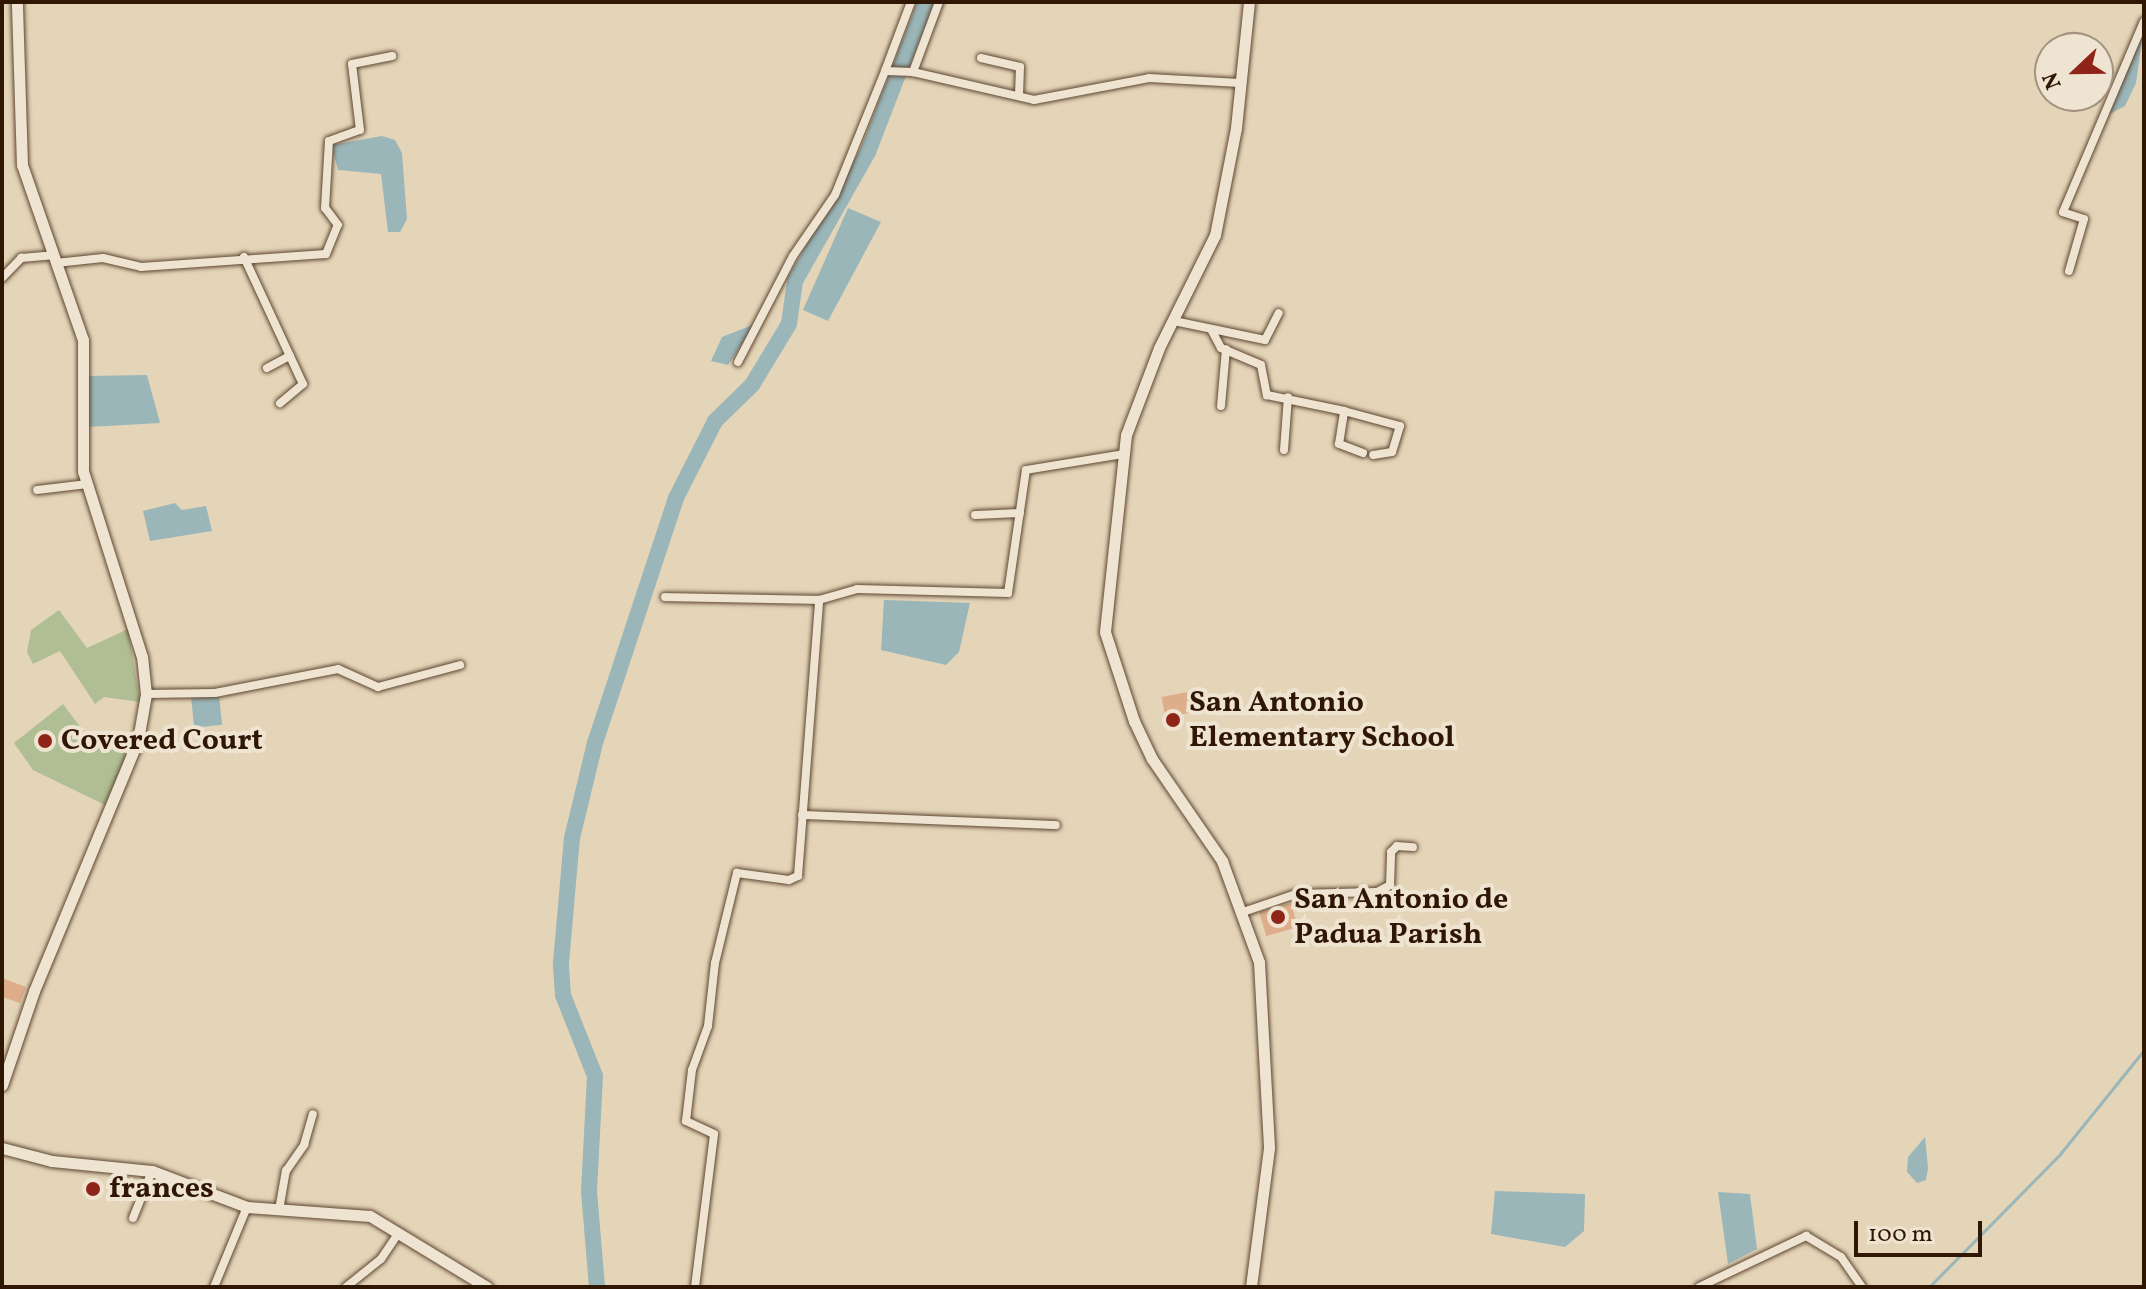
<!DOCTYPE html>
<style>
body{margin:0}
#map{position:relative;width:2146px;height:1289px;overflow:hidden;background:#e5d5b8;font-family:Vollkorn,serif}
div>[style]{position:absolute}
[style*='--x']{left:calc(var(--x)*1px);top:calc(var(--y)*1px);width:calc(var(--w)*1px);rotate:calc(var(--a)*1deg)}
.green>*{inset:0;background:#b0be93}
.water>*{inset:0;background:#9ab6b9;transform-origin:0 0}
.stream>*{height:3px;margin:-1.5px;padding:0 1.5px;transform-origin:1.5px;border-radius:1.5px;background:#9ab6b9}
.river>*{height:16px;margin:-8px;padding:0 8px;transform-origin:8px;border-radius:8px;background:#9ab6b9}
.building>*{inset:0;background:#deae8b;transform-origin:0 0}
.roads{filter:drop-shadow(0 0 2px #5d4631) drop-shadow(0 0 2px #5d4631)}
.street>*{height:8px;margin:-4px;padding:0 4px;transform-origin:4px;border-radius:4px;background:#eee4d1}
.secondary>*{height:11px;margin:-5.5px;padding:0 5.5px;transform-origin:5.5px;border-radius:5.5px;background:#eee4d1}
.dots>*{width:22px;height:22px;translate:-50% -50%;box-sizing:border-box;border:4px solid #eee4d1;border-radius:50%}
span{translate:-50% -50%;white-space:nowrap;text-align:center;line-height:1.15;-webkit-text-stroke:8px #eee4d1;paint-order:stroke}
.poi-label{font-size:30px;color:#301704;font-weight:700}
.left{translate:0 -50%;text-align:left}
.frame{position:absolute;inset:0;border:4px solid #301704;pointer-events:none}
.north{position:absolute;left:2034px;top:32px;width:80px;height:80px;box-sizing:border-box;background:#eee4d1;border:2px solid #a2927f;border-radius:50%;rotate:248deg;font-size:22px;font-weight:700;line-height:32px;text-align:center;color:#301704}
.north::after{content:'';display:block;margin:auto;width:28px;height:36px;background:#8f2418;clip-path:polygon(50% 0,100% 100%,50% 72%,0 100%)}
.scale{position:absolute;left:1854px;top:1221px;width:128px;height:36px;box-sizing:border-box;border:4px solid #301704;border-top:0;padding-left:10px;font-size:24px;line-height:28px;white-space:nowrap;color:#301704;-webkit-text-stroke:6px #eee4d1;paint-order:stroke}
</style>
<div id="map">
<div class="green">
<div style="clip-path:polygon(59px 610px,87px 648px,128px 629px,140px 702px,104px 697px,95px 704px,60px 651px,33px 664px,27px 652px,31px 630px)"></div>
<div style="clip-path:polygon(63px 704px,87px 736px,129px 753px,105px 805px,33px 770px,14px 743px)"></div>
</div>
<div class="water">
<div style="clip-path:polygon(2144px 25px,2136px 83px,2125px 106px,2104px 117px)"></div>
<div style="clip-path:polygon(382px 136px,395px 140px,402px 153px,407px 219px,400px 232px,388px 232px,381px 174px,338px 170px,331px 145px)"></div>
<div style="clip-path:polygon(848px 208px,881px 222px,828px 321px,803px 310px)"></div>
<div style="clip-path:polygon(755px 324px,728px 365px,711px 361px,722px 337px)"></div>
<div style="clip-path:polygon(147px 375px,160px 423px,88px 427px,87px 376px)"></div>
<div style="clip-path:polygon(175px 503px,182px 510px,206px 506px,212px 531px,150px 541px,143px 511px)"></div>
<div style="clip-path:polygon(884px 600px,970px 603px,959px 652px,946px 665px,881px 650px)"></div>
<div style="left:219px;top:695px;width:30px;height:28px;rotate:84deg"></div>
<div style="clip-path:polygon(1925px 1137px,1928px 1168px,1926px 1180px,1917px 1183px,1907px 1172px,1908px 1157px)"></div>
<div style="clip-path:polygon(1495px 1191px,1585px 1194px,1584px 1231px,1565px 1247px,1491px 1234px)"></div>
<div style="clip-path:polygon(1718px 1192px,1750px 1194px,1757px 1249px,1728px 1264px)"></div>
</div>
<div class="stream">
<div style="--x:1929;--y:1287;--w:187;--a:-45.4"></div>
<div style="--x:2060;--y:1154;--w:134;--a:-51.1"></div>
</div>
<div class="river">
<div style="--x:597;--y:1287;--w:96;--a:-94.8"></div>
<div style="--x:589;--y:1191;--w:115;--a:-87"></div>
<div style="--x:595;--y:1076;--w:87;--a:-111.6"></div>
<div style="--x:563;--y:995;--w:32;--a:-94"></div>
<div style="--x:561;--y:963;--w:125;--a:-85"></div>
<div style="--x:572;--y:838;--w:98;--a:-76.4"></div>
<div style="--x:595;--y:743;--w:258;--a:-71.7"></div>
<div style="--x:676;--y:498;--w:86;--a:-63.1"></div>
<div style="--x:715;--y:421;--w:52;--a:-44.2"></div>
<div style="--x:752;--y:385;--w:71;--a:-58.8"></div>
<div style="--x:789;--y:324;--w:43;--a:-82.1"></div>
<div style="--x:795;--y:281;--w:148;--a:-60.5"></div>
<div style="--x:868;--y:152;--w:161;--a:-68.9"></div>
</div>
<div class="building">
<div style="left:1187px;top:692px;width:21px;height:26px;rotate:79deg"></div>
<div style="left:1291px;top:903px;width:25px;height:33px;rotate:74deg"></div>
<div style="clip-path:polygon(2px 978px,26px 987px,20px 1003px,2px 997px)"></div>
</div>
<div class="roads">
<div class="street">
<div style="--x:939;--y:2;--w:75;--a:110.4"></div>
<div style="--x:913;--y:72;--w:124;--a:13"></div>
<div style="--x:1034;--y:100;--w:117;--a:-10.8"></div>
<div style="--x:1149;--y:78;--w:91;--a:3.1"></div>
<div style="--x:981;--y:58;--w:40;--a:13"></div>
<div style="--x:1020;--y:67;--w:29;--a:92"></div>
<div style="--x:885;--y:71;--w:74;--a:-69.4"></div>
<div style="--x:244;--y:257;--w:140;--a:65.1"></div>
<div style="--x:303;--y:384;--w:30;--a:140"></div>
<div style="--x:56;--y:263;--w:47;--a:-6.1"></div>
<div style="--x:103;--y:258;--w:39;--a:13"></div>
<div style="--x:141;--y:267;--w:185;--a:-4"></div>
<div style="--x:326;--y:254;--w:31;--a:-68"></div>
<div style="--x:338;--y:225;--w:21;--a:-127"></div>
<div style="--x:325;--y:208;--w:67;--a:-86.6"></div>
<div style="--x:329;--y:141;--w:33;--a:-20"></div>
<div style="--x:360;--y:130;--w:66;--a:-96.9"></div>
<div style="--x:352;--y:64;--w:41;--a:-11.3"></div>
<div style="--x:2069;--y:271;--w:54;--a:-73.9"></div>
<div style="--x:2084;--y:219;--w:22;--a:-162"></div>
<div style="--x:2063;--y:212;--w:207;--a:-67"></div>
<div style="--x:2;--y:278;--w:28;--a:-46"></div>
<div style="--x:21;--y:258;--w:32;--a:-5"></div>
<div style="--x:1174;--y:321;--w:93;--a:11.8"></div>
<div style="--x:1265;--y:340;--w:30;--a:-63"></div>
<div style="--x:1211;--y:329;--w:21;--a:62"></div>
<div style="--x:1221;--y:348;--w:43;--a:23"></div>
<div style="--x:1261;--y:365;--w:31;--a:79"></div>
<div style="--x:1267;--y:395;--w:79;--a:11.7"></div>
<div style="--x:738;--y:362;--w:119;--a:-62.6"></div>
<div style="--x:793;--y:256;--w:74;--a:-55.5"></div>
<div style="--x:835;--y:195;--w:134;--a:-68"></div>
<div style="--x:885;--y:71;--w:28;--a:2"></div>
<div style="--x:267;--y:368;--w:26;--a:-28"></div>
<div style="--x:1221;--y:406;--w:57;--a:-85"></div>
<div style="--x:1284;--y:450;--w:53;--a:-85.7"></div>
<div style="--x:1363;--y:453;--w:26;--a:-159"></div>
<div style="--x:1339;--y:444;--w:33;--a:-81"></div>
<div style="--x:1344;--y:411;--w:58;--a:15"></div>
<div style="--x:1400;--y:426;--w:27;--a:107"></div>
<div style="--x:1392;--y:452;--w:19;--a:171"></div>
<div style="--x:37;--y:490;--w:51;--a:-6.7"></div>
<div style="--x:975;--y:515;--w:45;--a:-2.5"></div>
<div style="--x:665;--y:597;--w:154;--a:1.1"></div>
<div style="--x:146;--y:694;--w:69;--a:-0.8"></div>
<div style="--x:215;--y:693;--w:125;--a:-11"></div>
<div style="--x:338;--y:669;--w:44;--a:24.2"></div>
<div style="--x:378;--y:687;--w:85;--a:-15"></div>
<div style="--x:802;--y:815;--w:254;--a:2.3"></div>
<div style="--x:1243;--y:912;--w:56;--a:-18.8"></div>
<div style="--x:1296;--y:894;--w:81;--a:-1.4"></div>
<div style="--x:1377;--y:892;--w:15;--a:-28"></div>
<div style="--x:1390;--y:885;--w:33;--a:-88"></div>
<div style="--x:1391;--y:852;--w:8;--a:-45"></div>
<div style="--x:1397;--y:846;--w:16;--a:4"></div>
<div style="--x:279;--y:1210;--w:40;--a:-80"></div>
<div style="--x:286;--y:1171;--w:32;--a:-55"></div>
<div style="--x:304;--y:1145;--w:32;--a:-74"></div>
<div style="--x:133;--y:1218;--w:51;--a:-68"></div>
<div style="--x:214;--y:1287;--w:87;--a:-67.6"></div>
<div style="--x:346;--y:1287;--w:45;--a:-38.7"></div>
<div style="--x:381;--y:1259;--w:32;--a:-56"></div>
<div style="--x:695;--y:1287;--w:154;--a:-82.9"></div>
<div style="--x:714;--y:1134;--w:31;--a:-155"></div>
<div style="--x:686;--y:1121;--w:51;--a:-83.3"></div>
<div style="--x:692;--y:1070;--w:47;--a:-70"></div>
<div style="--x:708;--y:1026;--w:63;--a:-83.7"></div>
<div style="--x:715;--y:963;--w:93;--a:-76.3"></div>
<div style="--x:737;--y:873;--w:52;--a:7.7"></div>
<div style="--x:789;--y:880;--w:10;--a:-24"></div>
<div style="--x:798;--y:876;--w:277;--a:-85.6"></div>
<div style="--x:819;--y:600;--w:40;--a:-16"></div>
<div style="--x:857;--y:589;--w:151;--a:1.5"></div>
<div style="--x:1008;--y:593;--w:124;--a:-81.7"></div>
<div style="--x:1026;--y:470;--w:99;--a:-9.3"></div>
<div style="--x:1699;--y:1287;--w:119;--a:-25.5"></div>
<div style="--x:1806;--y:1236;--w:41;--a:31"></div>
<div style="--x:1841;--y:1257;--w:37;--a:55"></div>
</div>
<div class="secondary">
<div style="--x:1249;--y:2;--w:127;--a:95.9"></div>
<div style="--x:1236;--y:128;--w:109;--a:101.1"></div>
<div style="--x:1215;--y:235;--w:126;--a:116.4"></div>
<div style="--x:1159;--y:348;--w:93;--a:110.8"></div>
<div style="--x:1126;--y:435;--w:198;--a:96.1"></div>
<div style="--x:1105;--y:632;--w:94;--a:72"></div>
<div style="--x:1134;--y:721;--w:42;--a:64.7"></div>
<div style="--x:1152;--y:759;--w:124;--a:55.5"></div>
<div style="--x:1222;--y:861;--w:108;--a:69.9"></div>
<div style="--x:1259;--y:962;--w:186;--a:86.9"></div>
<div style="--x:1269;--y:1148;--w:140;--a:97.4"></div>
<div style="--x:2;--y:1085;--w:99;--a:-71.2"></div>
<div style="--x:34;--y:991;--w:272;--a:-67.5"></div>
<div style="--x:138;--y:740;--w:47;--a:-80.1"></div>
<div style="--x:146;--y:694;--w:37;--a:-96"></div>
<div style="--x:142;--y:657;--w:195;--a:-107.6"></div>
<div style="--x:83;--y:471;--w:131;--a:-90"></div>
<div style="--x:83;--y:340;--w:185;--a:-109.2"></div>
<div style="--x:22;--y:165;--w:163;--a:-91.8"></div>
<div style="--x:2;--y:1148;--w:52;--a:14.6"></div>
<div style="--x:52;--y:1161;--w:100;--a:5.7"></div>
<div style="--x:152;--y:1171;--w:102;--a:20.8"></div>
<div style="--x:247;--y:1207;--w:123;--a:4.2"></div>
<div style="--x:370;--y:1216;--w:137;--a:31.3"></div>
</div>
</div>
<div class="dots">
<div style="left:1173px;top:720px;background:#8f2418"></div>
<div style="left:45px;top:741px;background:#8f2418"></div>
<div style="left:1278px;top:917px;background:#8f2418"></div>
<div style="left:93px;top:1189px;background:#8f2418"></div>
</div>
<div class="poi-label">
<span class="left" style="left:1189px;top:720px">San Antonio<br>Elementary School</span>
<span class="left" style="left:61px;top:741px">Covered Court</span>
<span class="left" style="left:1294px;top:917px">San Antonio de<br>Padua Parish</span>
<span class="left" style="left:109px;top:1189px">frances</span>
</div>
<div class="frame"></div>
<div class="north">N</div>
<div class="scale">100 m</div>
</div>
